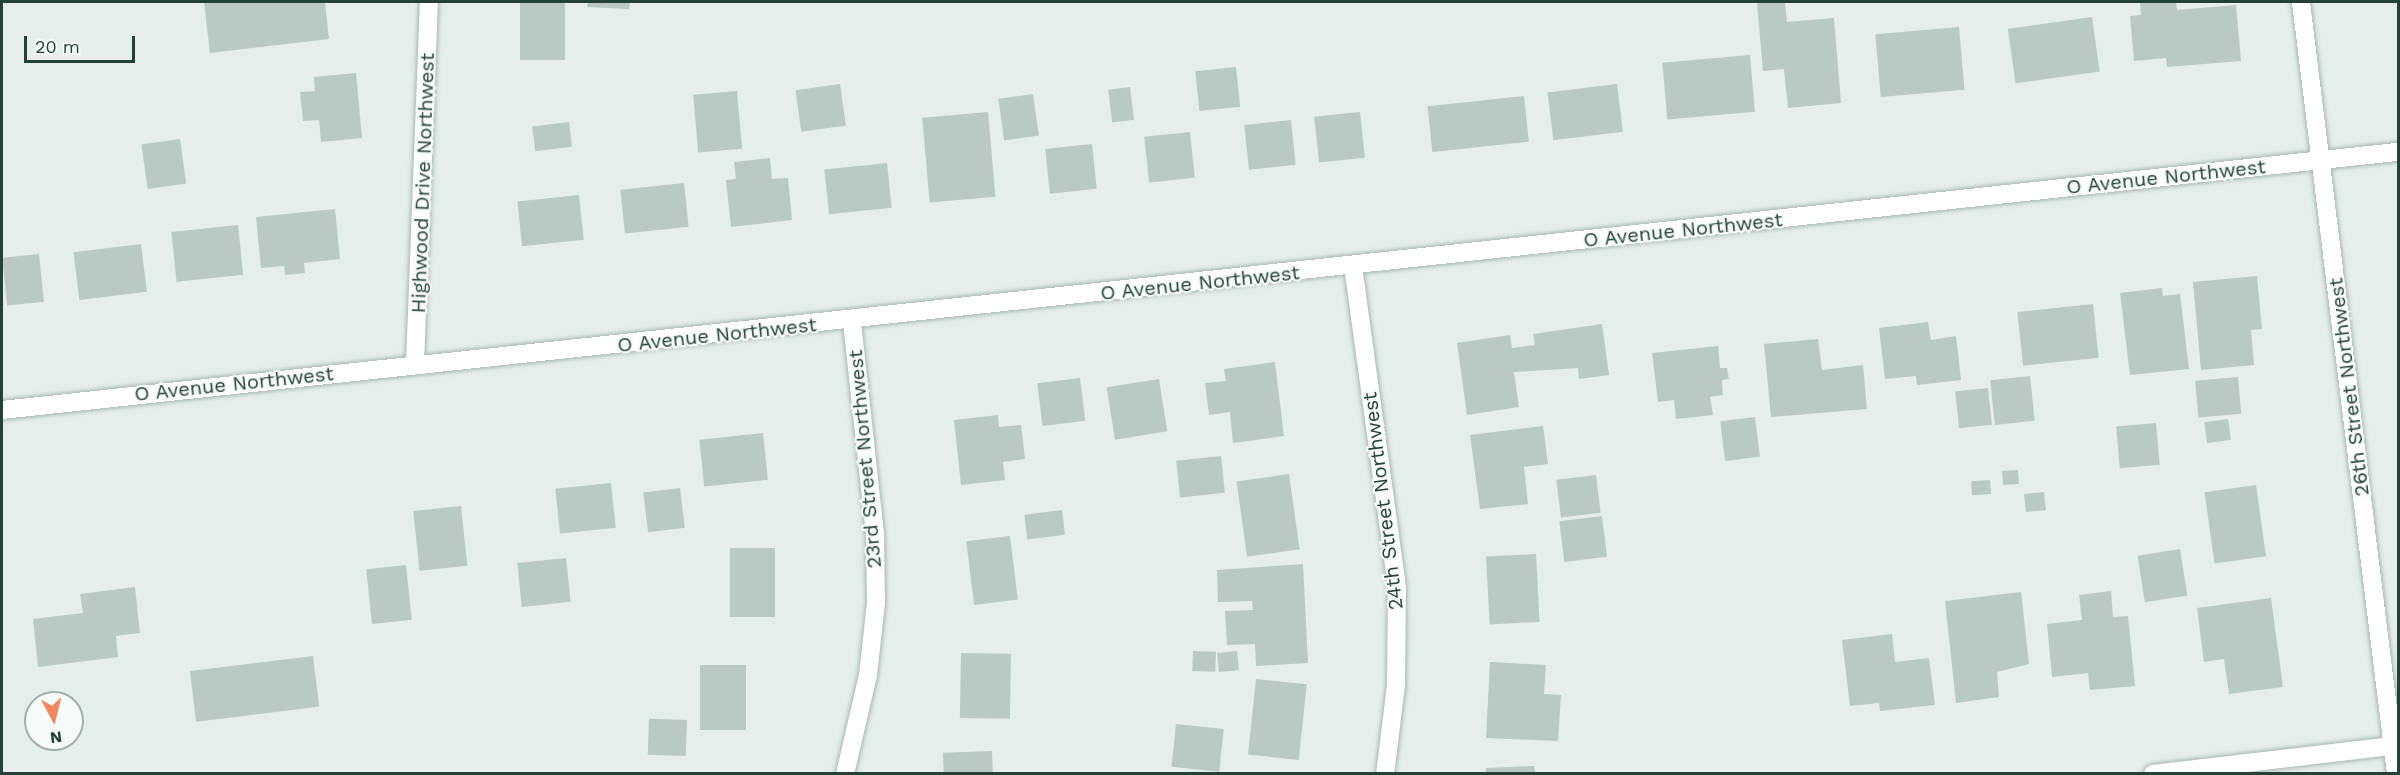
<!DOCTYPE html>
<style>
body{margin:0}
#map{position:relative;width:2400px;height:775px;overflow:hidden;background:#e5eeea;font-family:"Work Sans",sans-serif}
div>[style]{position:absolute}
[style*='--x']{left:calc(var(--x)*1px);top:calc(var(--y)*1px);width:calc(var(--w)*1px);rotate:calc(var(--a)*1deg)}
.building>*{inset:0;background:#bac9c3;transform-origin:0 0}
.roads{filter:drop-shadow(0 0 2px #a7b6b1) drop-shadow(0 0 2px #a7b6b1)}
.minor>*{height:18px;margin:-9px;padding:0 9px;transform-origin:9px;border-radius:9px;background:#fff}
.tertiary>*{height:18px;margin:-9px;padding:0 9px;transform-origin:9px;border-radius:9px;background:#fff}
span{translate:-50% -50%;white-space:nowrap;text-align:center;line-height:1.15;-webkit-text-stroke:4.5px #f6faf8;paint-order:stroke}
.street-label{font-size:20px;color:#244039}
.frame{position:absolute;inset:0;border:3px solid #244039;pointer-events:none}
.north{position:absolute;left:24px;top:691px;width:60px;height:60px;box-sizing:border-box;background:#f6faf8;border:2px solid #a2b0ac;border-radius:50%;rotate:173deg;font-size:16px;font-weight:700;line-height:24px;text-align:center;color:#244039}
.north::after{content:'';display:block;margin:auto;width:21px;height:27px;background:#f18760;clip-path:polygon(50% 0,100% 100%,50% 72%,0 100%)}
.scale{position:absolute;left:24px;top:36px;width:111px;height:27px;box-sizing:border-box;border:3px solid #244039;border-top:0;padding-left:8px;font-size:18px;line-height:21px;white-space:nowrap;color:#244039;-webkit-text-stroke:4px #f6faf8;paint-order:stroke}
</style>
<div id="map">
<div class="building">
<div style="clip-path:polygon(204px 2px,325px 2px,329px 39px,210px 53px)"></div>
<div style="left:520px;top:2px;width:45px;height:58px"></div>
<div style="clip-path:polygon(588px 2px,630px 2px,629px 9px,587px 7px)"></div>
<div style="clip-path:polygon(1785px 2px,1787px 22px,1834px 18px,1841px 103px,1788px 108px,1784px 69px,1763px 71px,1757px 3px)"></div>
<div style="clip-path:polygon(2140px 2px,2176px 2px,2177px 10px,2236px 5px,2241px 61px,2167px 67px,2166px 58px,2134px 61px,2130px 16px,2141px 15px)"></div>
<div style="left:2092px;top:17px;width:55px;height:85px;rotate:82deg"></div>
<div style="left:1959px;top:27px;width:63px;height:84px;rotate:85deg"></div>
<div style="left:1750px;top:55px;width:57px;height:88px;rotate:85deg"></div>
<div style="left:1236px;top:67px;width:40px;height:41px;rotate:84deg"></div>
<div style="clip-path:polygon(356px 73px,362px 138px,321px 142px,319px 120px,303px 121px,300px 92px,315px 91px,314px 77px)"></div>
<div style="left:840px;top:84px;width:42px;height:45px;rotate:82deg"></div>
<div style="left:1617px;top:84px;width:48px;height:70px;rotate:83deg"></div>
<div style="left:1130px;top:87px;width:33px;height:22px;rotate:83deg"></div>
<div style="left:737px;top:91px;width:58px;height:44px;rotate:85deg"></div>
<div style="left:1033px;top:94px;width:42px;height:35px;rotate:82deg"></div>
<div style="left:1524px;top:96px;width:46px;height:97px;rotate:84deg"></div>
<div style="left:988px;top:112px;width:85px;height:66px;rotate:85deg"></div>
<div style="left:1360px;top:112px;width:46px;height:46px;rotate:84deg"></div>
<div style="left:1291px;top:120px;width:45px;height:47px;rotate:84deg"></div>
<div style="left:569px;top:122px;width:25px;height:37px;rotate:83deg"></div>
<div style="left:1190px;top:132px;width:46px;height:46px;rotate:84deg"></div>
<div style="left:180px;top:139px;width:45px;height:39px;rotate:82deg"></div>
<div style="left:1092px;top:144px;width:45px;height:47px;rotate:84deg"></div>
<div style="clip-path:polygon(770px 158px,772px 179px,788px 178px,792px 220px,731px 227px,726px 180px,736px 179px,734px 162px)"></div>
<div style="left:887px;top:163px;width:45px;height:63px;rotate:84deg"></div>
<div style="left:684px;top:183px;width:44px;height:64px;rotate:84deg"></div>
<div style="left:579px;top:195px;width:45px;height:62px;rotate:84deg"></div>
<div style="clip-path:polygon(335px 209px,340px 259px,304px 263px,305px 273px,285px 275px,284px 266px,261px 268px,256px 217px)"></div>
<div style="left:238px;top:225px;width:50px;height:67px;rotate:84deg"></div>
<div style="left:141px;top:244px;width:48px;height:68px;rotate:83deg"></div>
<div style="left:39px;top:254px;width:48px;height:37px;rotate:84deg"></div>
<div style="clip-path:polygon(2257px 276px,2262px 329px,2251px 330px,2254px 365px,2201px 370px,2193px 282px)"></div>
<div style="clip-path:polygon(2162px 288px,2163px 296px,2180px 294px,2189px 369px,2130px 375px,2120px 293px)"></div>
<div style="left:2093px;top:304px;width:54px;height:76px;rotate:84deg"></div>
<div style="clip-path:polygon(1928px 322px,1931px 340px,1956px 336px,1961px 380px,1917px 385px,1916px 376px,1885px 379px,1879px 328px)"></div>
<div style="clip-path:polygon(1602px 324px,1609px 375px,1579px 379px,1578px 368px,1514px 372px,1519px 407px,1467px 415px,1457px 343px,1510px 335px,1512px 348px,1535px 345px,1533px 334px)"></div>
<div style="clip-path:polygon(1818px 339px,1822px 370px,1863px 365px,1867px 409px,1771px 417px,1764px 344px)"></div>
<div style="clip-path:polygon(1718px 346px,1720px 368px,1727px 368px,1729px 379px,1722px 380px,1723px 395px,1710px 397px,1713px 415px,1676px 419px,1674px 400px,1658px 402px,1652px 353px)"></div>
<div style="clip-path:polygon(1275px 362px,1284px 436px,1233px 443px,1230px 412px,1209px 415px,1205px 383px,1226px 381px,1224px 369px)"></div>
<div style="left:2030px;top:376px;width:45px;height:40px;rotate:84deg"></div>
<div style="left:2238px;top:377px;width:37px;height:43px;rotate:85deg"></div>
<div style="left:1080px;top:378px;width:43px;height:43px;rotate:83deg"></div>
<div style="left:1159px;top:379px;width:53px;height:53px;rotate:81deg"></div>
<div style="left:1988px;top:388px;width:37px;height:33px;rotate:84deg"></div>
<div style="clip-path:polygon(998px 415px,999px 427px,1021px 425px,1025px 459px,1003px 462px,1005px 480px,961px 485px,954px 420px)"></div>
<div style="left:1755px;top:417px;width:40px;height:35px;rotate:83deg"></div>
<div style="left:2228px;top:419px;width:21px;height:24px;rotate:82deg"></div>
<div style="left:2156px;top:423px;width:42px;height:40px;rotate:85deg"></div>
<div style="clip-path:polygon(1543px 426px,1548px 464px,1524px 467px,1528px 504px,1480px 509px,1470px 435px)"></div>
<div style="left:763px;top:433px;width:47px;height:64px;rotate:84deg"></div>
<div style="left:1221px;top:456px;width:37px;height:45px;rotate:84deg"></div>
<div style="left:2018px;top:470px;width:14px;height:16px;rotate:86deg"></div>
<div style="left:1289px;top:474px;width:76px;height:53px;rotate:82deg"></div>
<div style="left:1596px;top:475px;width:38px;height:40px;rotate:83deg"></div>
<div style="left:1990px;top:480px;width:14px;height:19px;rotate:86deg"></div>
<div style="left:611px;top:483px;width:45px;height:56px;rotate:84deg"></div>
<div style="left:2256px;top:485px;width:72px;height:52px;rotate:82deg"></div>
<div style="left:680px;top:488px;width:40px;height:37px;rotate:83deg"></div>
<div style="left:2044px;top:492px;width:18px;height:20px;rotate:84deg"></div>
<div style="left:461px;top:506px;width:60px;height:48px;rotate:84deg"></div>
<div style="left:1062px;top:510px;width:25px;height:38px;rotate:83deg"></div>
<div style="left:1602px;top:516px;width:41px;height:43px;rotate:83deg"></div>
<div style="left:1010px;top:536px;width:64px;height:44px;rotate:83deg"></div>
<div style="left:730px;top:548px;width:45px;height:69px"></div>
<div style="left:2180px;top:549px;width:47px;height:43px;rotate:81deg"></div>
<div style="left:1536px;top:554px;width:68px;height:50px;rotate:87deg"></div>
<div style="left:566px;top:558px;width:44px;height:49px;rotate:84deg"></div>
<div style="clip-path:polygon(1303px 564px,1308px 663px,1256px 666px,1255px 644px,1227px 645px,1225px 611px,1253px 610px,1252px 601px,1218px 602px,1217px 570px)"></div>
<div style="left:406px;top:565px;width:55px;height:40px;rotate:84deg"></div>
<div style="clip-path:polygon(135px 587px,140px 633px,116px 636px,118px 657px,38px 667px,33px 619px,83px 613px,80px 594px)"></div>
<div style="clip-path:polygon(2111px 591px,2113px 617px,2128px 616px,2135px 686px,2090px 690px,2088px 673px,2052px 677px,2047px 624px,2082px 620px,2079px 595px)"></div>
<div style="clip-path:polygon(2021px 592px,2029px 664px,1997px 672px,1999px 697px,1956px 703px,1945px 601px)"></div>
<div style="clip-path:polygon(2271px 598px,2283px 687px,2229px 694px,2224px 659px,2204px 662px,2197px 608px)"></div>
<div style="clip-path:polygon(1892px 634px,1895px 662px,1929px 658px,1935px 705px,1880px 711px,1879px 703px,1850px 706px,1842px 640px)"></div>
<div style="left:1193px;top:651px;width:23px;height:20px;rotate:2deg"></div>
<div style="left:1237px;top:651px;width:19px;height:20px;rotate:84deg"></div>
<div style="left:961px;top:653px;width:50px;height:65px;rotate:1deg"></div>
<div style="left:313px;top:656px;width:51px;height:124px;rotate:83deg"></div>
<div style="clip-path:polygon(1490px 662px,1546px 665px,1544px 694px,1561px 695px,1558px 741px,1486px 738px)"></div>
<div style="left:700px;top:665px;width:46px;height:65px"></div>
<div style="left:1256px;top:679px;width:51px;height:76px;rotate:6deg"></div>
<div style="left:687px;top:720px;width:36px;height:38px;rotate:92deg"></div>
<div style="left:1176px;top:724px;width:48px;height:43px;rotate:6deg"></div>
<div style="left:992px;top:751px;width:23px;height:49px;rotate:88deg"></div>
<div style="clip-path:polygon(1534px 766px,1535px 774px,1486px 774px,1486px 768px)"></div>
</div>
<div class="roads">
<div class="minor">
<div style="--x:2301;--y:2;--w:778;--a:82.98"></div>
<div style="--x:1353;--y:266;--w:326;--a:82.2"></div>
<div style="--x:1397;--y:589;--w:96;--a:90.6"></div>
<div style="--x:1396;--y:685;--w:90;--a:97"></div>
<div style="--x:415;--y:364;--w:362;--a:-87.8"></div>
<div style="--x:845;--y:774;--w:102;--a:-76.9"></div>
<div style="--x:868;--y:675;--w:72;--a:-83.7"></div>
<div style="--x:876;--y:603;--w:69;--a:-90.8"></div>
<div style="--x:875;--y:534;--w:213;--a:-96.2"></div>
<div style="--x:2153;--y:774;--w:241;--a:-6.7"></div>
</div>
<div class="tertiary">
<div style="--x:2;--y:410;--w:2410;--a:-6.15"></div>
</div>
</div>
<div class="street-label">
<span style="left:2166px;top:177px;rotate:-6deg">O Avenue Northwest</span>
<span style="left:423px;top:183px;rotate:-88deg">Highwood Drive Northwest</span>
<span style="left:1683px;top:230px;rotate:-6deg">O Avenue Northwest</span>
<span style="left:1200px;top:283px;rotate:-6deg">O Avenue Northwest</span>
<span style="left:717px;top:335px;rotate:-6deg">O Avenue Northwest</span>
<span style="left:234px;top:384px;rotate:-6deg">O Avenue Northwest</span>
<span style="left:2349px;top:387px;rotate:-97deg">26th Street Northwest</span>
<span style="left:865px;top:459px;rotate:-95deg">23rd Street Northwest</span>
<span style="left:1383px;top:501px;rotate:-97deg">24th Street Northwest</span>
</div>
<div class="frame"></div>
<div class="north">N</div>
<div class="scale">20 m</div>
</div>
